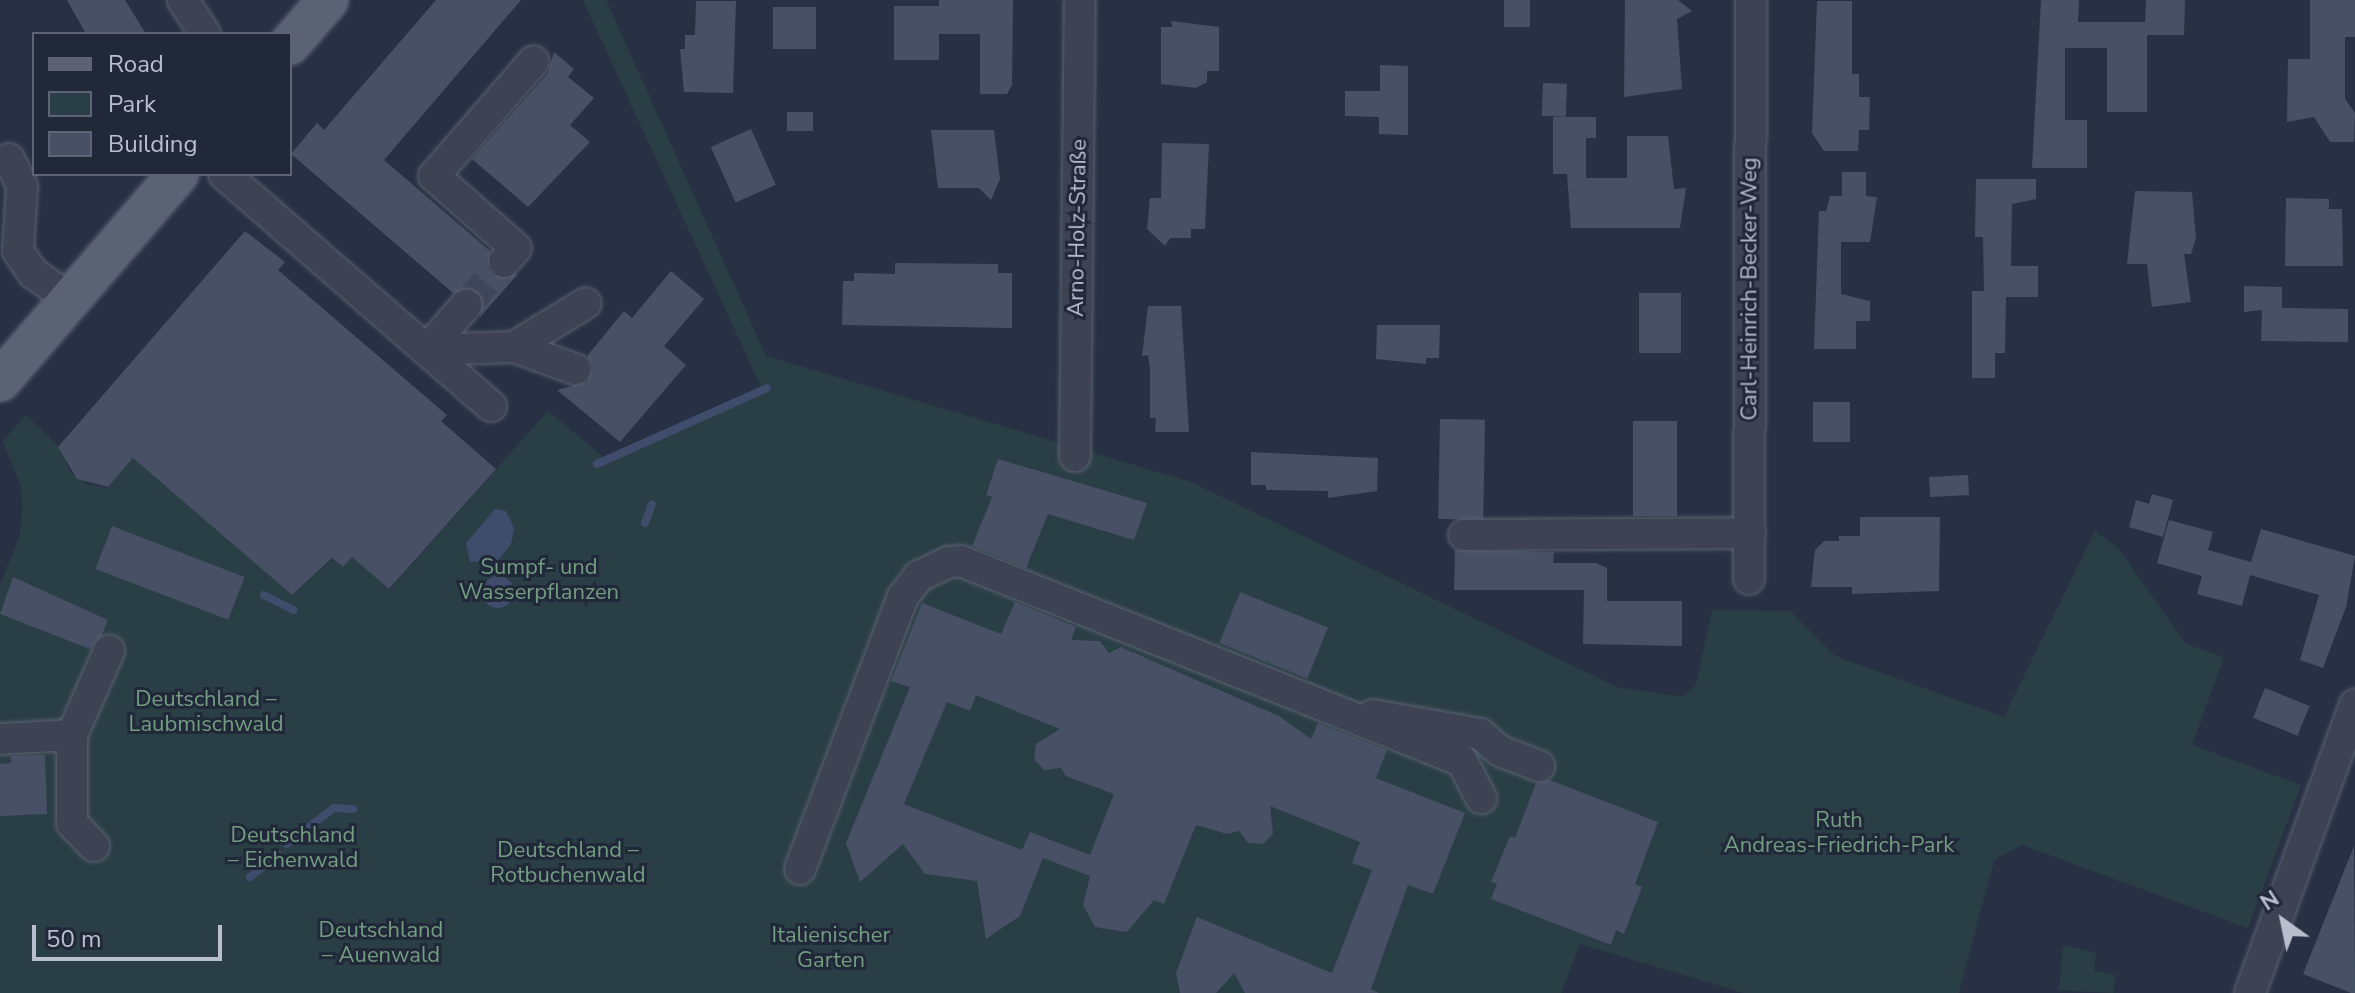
<!DOCTYPE html>
<meta charset="utf-8">
<style>
body{margin:0}
#map{position:relative;width:2355px;height:993px;overflow:hidden;background:#283144;font-family:"Nunito Sans",sans-serif}
div>[style]{position:absolute}
[style*='--x']{left:calc(var(--x)*1px);top:calc(var(--y)*1px);width:calc(var(--w)*1px);rotate:calc(var(--a)*1deg)}
.green>*{inset:0;background:#2a3f45}
.water>*{inset:0;background:#3f4c6c}
.round{border-radius:50%}
.stream>*{height:8px;margin:-4px;padding:0 4px;transform-origin:4px;border-radius:4px;background:#3f4c6c}
.building>*{inset:0;background:#475065;transform-origin:0 0}
.minor-tunnel>*{height:30px;margin-top:-15px;transform-origin:0;background:repeating-linear-gradient(90deg,#3e4659 0 30px,transparent 0 45px)}
.roads{filter:drop-shadow(0 0 2px #5b6171) drop-shadow(0 0 2px #5b6171)}
.minor>*{height:30px;margin:-15px;padding:0 15px;transform-origin:15px;border-radius:15px;background:#3d4353}
.major>*{height:40px;margin:-20px;padding:0 20px;transform-origin:20px;border-radius:20px;background:#5b6273}
span{translate:-50% -50%;white-space:nowrap;text-align:center;line-height:1.15;-webkit-text-stroke:6px #212839;paint-order:stroke}
.street-label{font-size:22px;color:#babfcd}
.park-label{font-size:22px;color:#729d81}
.legend{position:absolute;left:32px;top:32px;width:260px;height:144px;box-sizing:border-box;background:#212839;border:2px solid #5e6474;margin:0;padding:10px 14px;list-style:none;font-size:24px;color:#babfcd}
.legend li{display:flex;align-items:center;gap:16px;height:40px}
.legend b{width:40px;border:2px solid #5e6474}
.north{position:absolute;left:2243px;top:881px;width:80px;height:80px;-webkit-text-stroke:6px #212839;paint-order:stroke;rotate:327deg;font-size:22px;font-weight:700;line-height:32px;text-align:center;color:#babfcd}
.north::after{content:'';display:block;margin:auto;width:28px;height:36px;background:#babfcd;clip-path:polygon(50% 0,100% 100%,50% 72%,0 100%)}
.scale{position:absolute;left:32px;top:925px;width:190px;height:36px;box-sizing:border-box;border:4px solid #babfcd;border-top:0;padding-left:10px;font-size:24px;line-height:28px;white-space:nowrap;color:#babfcd;-webkit-text-stroke:6px #212839;paint-order:stroke}
</style>
<div id="map">
<div class="green">
<div style="clip-path:polygon(583px 0,606px 0,766px 356px,1191px 482px,1617px 687px,1683px 697px,1696px 685px,1712px 610px,1790px 611px,1835px 656px,2004px 717px,2095px 531px,2118px 548px,2186px 644px,2224px 657px,2192px 745px,2301px 785px,2248px 928px,2022px 845px,1994px 860px,1959px 993px,1744px 993px,1580px 944px,1561px 993px,0 993px,0 585px,20px 535px,22px 510px,21px 486px,3px 441px,26px 415px,63px 451px,70px 472px,87px 484px,107px 488px,134px 457px,292px 595px,333px 558px,343px 567px,352px 557px,390px 589px,548px 411px,608px 461px,763px 391px)"></div>
<div style="clip-path:polygon(2063px 945px,2096px 953px,2094px 971px,2116px 975px,2113px 993px,2059px 990px)"></div>
</div>
<div class="water">
<div style="clip-path:polygon(495px 509px,506px 511px,514px 528px,511px 544px,498px 560px,470px 562px,466px 543px)"></div>
<div class="round" style="left:482px;top:576px;width:32px;height:32px"></div>
</div>
<div class="stream">
<div style="--x:597;--y:464;--w:186;--a:-24.1"></div>
<div style="--x:645;--y:523;--w:20;--a:-70"></div>
<div style="--x:264;--y:595;--w:33;--a:27"></div>
<div style="--x:287;--y:844;--w:59;--a:-37.5"></div>
<div style="--x:334;--y:808;--w:19;--a:3"></div>
<div style="--x:250;--y:877;--w:36;--a:-39"></div>
</div>
<div class="building">
<div style="clip-path:polygon(67px 0,125px 0,146px 34px,86px 34px)"></div>
<div style="clip-path:polygon(436px 0,521px 0,384px 160px,490px 251px,487px 267px,493px 276px,518px 274px,480px 317px,483px 300px,477px 291px,453px 293px,291px 154px,317px 123px,324px 130px)"></div>
<div style="clip-path:polygon(939px 0,1013px 0,1012px 85px,1007px 94px,980px 94px,980px 34px,939px 34px,939px 60px,894px 60px,894px 6px,939px 6px)"></div>
<div style="left:1504px;top:0;width:26px;height:27px"></div>
<div style="clip-path:polygon(1625px 0,1678px 0,1692px 11px,1677px 19px,1682px 89px,1624px 97px)"></div>
<div style="clip-path:polygon(2041px 0,2079px 0,2078px 22px,2145px 22px,2146px 0,2185px 0,2184px 35px,2147px 35px,2147px 112px,2107px 112px,2107px 48px,2065px 48px,2065px 120px,2087px 120px,2087px 168px,2032px 168px)"></div>
<div style="clip-path:polygon(2310px 0,2355px 0,2355px 37px,2345px 37px,2345px 99px,2355px 113px,2354px 142px,2330px 142px,2314px 117px,2287px 122px,2288px 59px,2310px 59px)"></div>
<div style="clip-path:polygon(696px 1px,736px 1px,733px 93px,684px 92px,680px 49px,685px 49px,685px 35px,695px 35px)"></div>
<div style="clip-path:polygon(1817px 1px,1852px 1px,1852px 74px,1859px 74px,1859px 97px,1870px 97px,1869px 130px,1859px 130px,1858px 151px,1824px 151px,1812px 133px)"></div>
<div style="left:773px;top:7px;width:43px;height:42px"></div>
<div style="clip-path:polygon(1171px 21px,1219px 27px,1219px 71px,1207px 71px,1207px 82px,1196px 88px,1161px 84px,1161px 27px,1172px 27px)"></div>
<div style="clip-path:polygon(554px 52px,574px 69px,568px 77px,594px 98px,570px 125px,590px 142px,528px 207px,472px 159px,548px 73px)"></div>
<div style="clip-path:polygon(1380px 65px,1408px 66px,1408px 135px,1379px 134px,1379px 117px,1345px 116px,1345px 91px,1380px 91px)"></div>
<div style="left:1543px;top:83px;width:24px;height:33px;rotate:2deg"></div>
<div style="left:813px;top:112px;width:19px;height:26px;rotate:90deg"></div>
<div style="clip-path:polygon(1553px 117px,1596px 117px,1596px 138px,1586px 138px,1586px 178px,1627px 178px,1627px 136px,1668px 136px,1674px 189px,1686px 188px,1680px 228px,1571px 228px,1567px 174px,1553px 174px)"></div>
<div style="left:751px;top:129px;width:61px;height:44px;rotate:66deg"></div>
<div style="clip-path:polygon(931px 130px,994px 130px,1000px 179px,991px 200px,979px 188px,938px 188px)"></div>
<div style="clip-path:polygon(1162px 143px,1209px 144px,1205px 229px,1191px 229px,1191px 238px,1170px 238px,1165px 246px,1147px 229px,1150px 198px,1161px 198px)"></div>
<div style="clip-path:polygon(1842px 172px,1866px 172px,1866px 196px,1877px 197px,1870px 242px,1841px 242px,1841px 294px,1870px 301px,1870px 321px,1856px 321px,1856px 349px,1814px 349px,1819px 211px,1826px 211px,1830px 196px,1842px 196px)"></div>
<div style="clip-path:polygon(1976px 179px,2036px 179px,2036px 199px,2012px 204px,2011px 266px,2038px 266px,2038px 297px,2006px 297px,2005px 353px,1995px 353px,1995px 378px,1972px 378px,1972px 291px,1984px 291px,1983px 237px,1975px 237px)"></div>
<div style="clip-path:polygon(2135px 191px,2192px 192px,2196px 238px,2191px 254px,2184px 254px,2191px 302px,2152px 307px,2147px 264px,2127px 264px)"></div>
<div style="clip-path:polygon(2286px 198px,2329px 199px,2329px 209px,2342px 209px,2343px 266px,2285px 266px)"></div>
<div style="clip-path:polygon(245px 231px,285px 262px,278px 270px,447px 415px,441px 421px,496px 469px,389px 589px,352px 557px,343px 567px,332px 558px,292px 595px,133px 458px,108px 487px,77px 479px,58px 447px)"></div>
<div style="clip-path:polygon(895px 263px,998px 264px,998px 273px,1012px 273px,1012px 328px,842px 325px,843px 281px,854px 281px,854px 273px,895px 274px)"></div>
<div style="clip-path:polygon(671px 271px,704px 299px,664px 346px,686px 365px,620px 442px,557px 390px,587px 382px,593px 367px,587px 356px,624px 311px,632px 318px)"></div>
<div style="clip-path:polygon(2244px 286px,2282px 287px,2282px 308px,2348px 309px,2348px 342px,2261px 341px,2262px 310px,2244px 312px)"></div>
<div style="left:1639px;top:293px;width:42px;height:60px"></div>
<div style="clip-path:polygon(1148px 306px,1181px 306px,1189px 432px,1155px 432px,1156px 418px,1150px 418px,1150px 368px,1148px 355px,1142px 356px)"></div>
<div style="clip-path:polygon(1377px 325px,1440px 325px,1439px 358px,1426px 358px,1426px 364px,1376px 359px)"></div>
<div style="left:1813px;top:402px;width:37px;height:40px"></div>
<div style="left:1440px;top:419px;width:45px;height:100px;rotate:1deg"></div>
<div style="left:1633px;top:421px;width:44px;height:95px"></div>
<div style="clip-path:polygon(1251px 452px,1378px 458px,1377px 491px,1328px 498px,1328px 491px,1266px 490px,1266px 485px,1251px 485px)"></div>
<div style="clip-path:polygon(998px 459px,1147px 503px,1134px 540px,1048px 514px,1026px 568px,972px 546px,992px 497px,986px 495px)"></div>
<div style="left:1968px;top:475px;width:20px;height:39px;rotate:87deg"></div>
<div style="clip-path:polygon(2152px 494px,2173px 500px,2163px 537px,2129px 527px,2136px 500px,2149px 504px)"></div>
<div style="clip-path:polygon(1860px 517px,1940px 517px,1939px 591px,1852px 594px,1852px 587px,1811px 587px,1815px 550px,1824px 541px,1839px 541px,1839px 536px,1860px 536px)"></div>
<div style="clip-path:polygon(2169px 520px,2213px 532px,2208px 550px,2251px 562px,2261px 529px,2355px 556px,2346px 607px,2323px 668px,2300px 660px,2319px 595px,2250px 575px,2242px 606px,2197px 594px,2202px 576px,2157px 563px)"></div>
<div style="left:112px;top:526px;width:142px;height:46px;rotate:21deg"></div>
<div style="clip-path:polygon(1455px 550px,1554px 552px,1553px 563px,1596px 563px,1607px 568px,1607px 601px,1682px 601px,1682px 646px,1583px 644px,1584px 590px,1454px 590px)"></div>
<div style="clip-path:polygon(13px 577px,108px 620px,102px 635px,90px 649px,0 614px)"></div>
<div style="left:1240px;top:592px;width:95px;height:55px;rotate:22deg"></div>
<div style="clip-path:polygon(evenodd,1015px 602px,1076px 627px,1071px 640px,1100px 641px,1109px 653px,1121px 647px,1279px 716px,1311px 739px,1318px 723px,1387px 750px,1376px 778px,1465px 813px,1433px 894px,1408px 885px,1371px 989px,1379px 993px,1245px 993px,1234px 973px,1216px 993px,1180px 993px,1176px 973px,1197px 917px,1332px 973px,1372px 870px,1352px 863px,1360px 842px,1270px 806px,1273px 834px,1263px 844px,1248px 843px,1239px 831px,1227px 834px,1196px 825px,1164px 904px,1154px 900px,1127px 932px,1095px 927px,1083px 905px,1090px 876px,1043px 858px,1020px 916px,986px 939px,977px 881px,925px 874px,903px 844px,860px 882px,846px 843px,910px 687px,891px 681px,922px 603px,1001px 634px,1015px 602px,976px 695px,1060px 729px,1036px 744px,1034px 759px,1044px 770px,1061px 768px,1066px 776px,1114px 794px,1090px 855px,1030px 832px,1022px 850px,904px 804px,947px 702px,970px 711px,976px 695px)"></div>
<div style="left:2265px;top:688px;width:48px;height:32px;rotate:22deg"></div>
<div style="clip-path:polygon(45px 755px,47px 814px,0 816px,0 764px,11px 763px,11px 756px)"></div>
<div style="clip-path:polygon(1550px 780px,1658px 822px,1635px 884px,1642px 887px,1624px 934px,1616px 930px,1611px 945px,1491px 899px,1497px 884px,1491px 882px,1510px 836px,1515px 838px,1536px 783px)"></div>
<div style="clip-path:polygon(2354px 846px,2355px 993px,2351px 993px,2303px 974px)"></div>
</div>
<div class="minor-tunnel">
<div style="--x:466;--y:305;--w:57;--a:-48.5"></div>
</div>
<div class="roads">
<div class="minor">
<div style="--x:183;--y:0;--w:40;--a:57.1"></div>
<div style="--x:9;--y:159;--w:30;--a:64"></div>
<div style="--x:22;--y:186;--w:65;--a:93.5"></div>
<div style="--x:18;--y:251;--w:27;--a:56"></div>
<div style="--x:33;--y:273;--w:45;--a:35.1"></div>
<div style="--x:224;--y:174;--w:354;--a:41"></div>
<div style="--x:504;--y:262;--w:18;--a:-49"></div>
<div style="--x:516;--y:248;--w:109;--a:-138.7"></div>
<div style="--x:434;--y:176;--w:152;--a:-49"></div>
<div style="--x:514;--y:347;--w:84;--a:-31.4"></div>
<div style="--x:427;--y:350;--w:87;--a:-2"></div>
<div style="--x:514;--y:347;--w:65;--a:19.8"></div>
<div style="--x:427;--y:350;--w:60;--a:-49.1"></div>
<div style="--x:1075;--y:456;--w:456;--a:-89.4"></div>
<div style="--x:1464;--y:535;--w:286;--a:-0.4"></div>
<div style="--x:1749;--y:579;--w:579;--a:-89.8"></div>
<div style="--x:1373;--y:715;--w:109;--a:10.1"></div>
<div style="--x:1480;--y:734;--w:26;--a:40"></div>
<div style="--x:1500;--y:751;--w:42;--a:21"></div>
<div style="--x:0;--y:739;--w:72;--a:-3.2"></div>
<div style="--x:94;--y:846;--w:32;--a:-134"></div>
<div style="--x:72;--y:823;--w:88;--a:-90"></div>
<div style="--x:72;--y:735;--w:92;--a:-66.2"></div>
<div style="--x:800;--y:869;--w:291;--a:-69.3"></div>
<div style="--x:903;--y:597;--w:26;--a:-53"></div>
<div style="--x:919;--y:576;--w:33;--a:-25"></div>
<div style="--x:949;--y:562;--w:12;--a:-5"></div>
<div style="--x:961;--y:561;--w:539;--a:21.76"></div>
<div style="--x:1462;--y:761;--w:42;--a:62.8"></div>
<div style="--x:2250;--y:993;--w:307;--a:-70"></div>
</div>
<div class="major">
<div style="--x:290;--y:44;--w:58;--a:-49.2"></div>
<div style="--x:0;--y:381;--w:273;--a:-49.3"></div>
</div>
</div>
<div class="street-label">
<span style="left:1078px;top:228px;rotate:-89deg">Arno-Holz-Straße</span>
<span style="left:1750px;top:289px;rotate:-90deg">Carl-Heinrich-Becker-Weg</span>
</div>
<div class="park-label">
<span style="left:539px;top:580px">Sumpf- und<br>Wasserpflanzen</span>
<span style="left:206px;top:712px">Deutschland –<br>Laubmischwald</span>
<span style="left:1839px;top:833px">Ruth<br>Andreas-Friedrich-Park</span>
<span style="left:293px;top:848px">Deutschland<br>– Eichenwald</span>
<span style="left:568px;top:863px">Deutschland –<br>Rotbuchenwald</span>
<span style="left:381px;top:943px">Deutschland<br>– Auenwald</span>
<span style="left:831px;top:948px">Italienischer<br>Garten</span>
</div>
<ul class="legend">
<li><b style="height:10px;background:#5b6273"></b>Road</li>
<li><b style="height:22px;background:#2a3f45"></b>Park</li>
<li><b style="height:22px;background:#475065"></b>Building</li>
</ul>
<div class="north">N</div>
<div class="scale">50 m</div>
</div>
